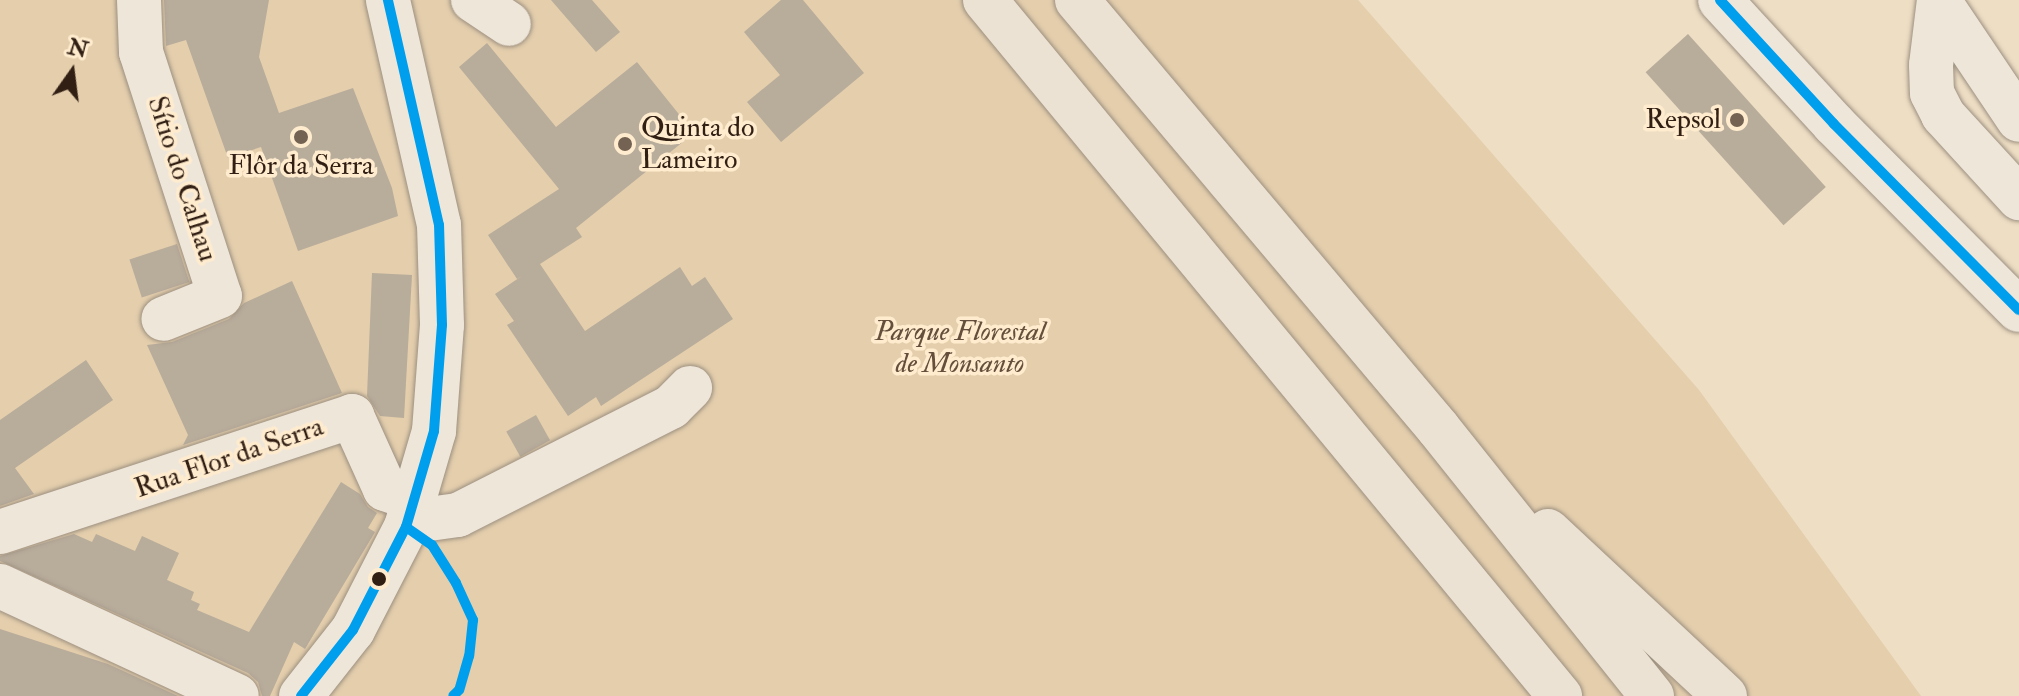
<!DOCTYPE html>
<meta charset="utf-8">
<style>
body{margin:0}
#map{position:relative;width:2019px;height:696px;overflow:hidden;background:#eedec4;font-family:"IM FELL Double Pica",serif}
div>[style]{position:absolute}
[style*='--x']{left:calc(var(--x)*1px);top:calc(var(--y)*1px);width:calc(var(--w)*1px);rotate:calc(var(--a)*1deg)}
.green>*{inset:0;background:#e4ceac}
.building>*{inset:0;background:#b8ac9b;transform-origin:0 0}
.roads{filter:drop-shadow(0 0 2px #9c9080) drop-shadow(0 0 2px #9c9080)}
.minor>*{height:44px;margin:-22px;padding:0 22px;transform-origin:22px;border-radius:22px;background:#efe6da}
.highway>*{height:44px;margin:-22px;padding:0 22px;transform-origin:22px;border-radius:22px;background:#ece2d3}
.bus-1>*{height:10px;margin:-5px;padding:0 5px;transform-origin:5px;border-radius:5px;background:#009fee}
.dots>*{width:22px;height:22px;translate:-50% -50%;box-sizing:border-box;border:4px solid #ffecce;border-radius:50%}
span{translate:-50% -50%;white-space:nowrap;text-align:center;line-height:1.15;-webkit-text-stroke:7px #ffecce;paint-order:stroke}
.poi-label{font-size:28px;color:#321f14}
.right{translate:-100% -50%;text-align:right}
.left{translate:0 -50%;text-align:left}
.street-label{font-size:28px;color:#321f14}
.park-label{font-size:28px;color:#654f3c;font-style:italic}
.north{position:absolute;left:32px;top:32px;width:80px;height:80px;-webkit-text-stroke:6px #ffecce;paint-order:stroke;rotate:14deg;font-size:22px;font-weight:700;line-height:32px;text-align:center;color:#321f14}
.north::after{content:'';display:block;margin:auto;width:28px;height:36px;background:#321f14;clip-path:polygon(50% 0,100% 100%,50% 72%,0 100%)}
</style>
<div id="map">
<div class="green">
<div style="clip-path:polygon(0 0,1358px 0,1699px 390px,1921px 696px,0 696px)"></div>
</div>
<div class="building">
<div style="clip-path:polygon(164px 0,269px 0,259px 57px,279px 113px,353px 88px,392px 188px,398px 216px,298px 251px,261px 147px,228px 158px,186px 40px,166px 46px)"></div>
<div style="clip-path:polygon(551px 0,592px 0,620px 32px,596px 52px)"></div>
<div style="clip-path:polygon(781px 0,803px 0,864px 73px,781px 142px,747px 102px,780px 75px,744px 32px)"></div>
<div style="left:1688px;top:34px;width:206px;height:57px;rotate:48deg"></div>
<div style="clip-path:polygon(487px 43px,556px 127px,637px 62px,694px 133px,576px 228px,582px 237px,540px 264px,585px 331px,680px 267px,692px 286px,705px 277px,733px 319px,601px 406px,596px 397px,568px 416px,507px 325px,514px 321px,495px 294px,522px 276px,517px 279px,488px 235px,559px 189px,459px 67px)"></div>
<div style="left:177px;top:244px;width:40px;height:50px;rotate:72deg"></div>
<div style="clip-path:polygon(372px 273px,412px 275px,404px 418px,380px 416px,367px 396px)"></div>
<div style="clip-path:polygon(292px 281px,342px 393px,183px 445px,188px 435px,147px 345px,172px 342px,229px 319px,244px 303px)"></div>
<div style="clip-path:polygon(86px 360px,113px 400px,15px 468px,34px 494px,0 506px,0 420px)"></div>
<div style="left:536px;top:415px;width:29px;height:34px;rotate:61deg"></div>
<div style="clip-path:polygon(341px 482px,360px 494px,368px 507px,377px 513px,368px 528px,375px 532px,305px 649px,294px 642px,270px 696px,262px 696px,258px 682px,248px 673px,0 561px,0 556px,74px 534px,92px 542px,96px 534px,135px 551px,142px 536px,179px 553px,167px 580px,194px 592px,191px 600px,200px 604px,197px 610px,249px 632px)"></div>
<div style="clip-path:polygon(0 629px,108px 664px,178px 696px,0 696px)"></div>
</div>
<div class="roads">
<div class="minor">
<div style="--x:139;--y:0;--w:52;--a:87.8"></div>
<div style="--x:141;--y:52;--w:256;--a:72.1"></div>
<div style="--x:220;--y:296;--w:61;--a:158"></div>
<div style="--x:473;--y:0;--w:43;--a:33.7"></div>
<div style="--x:1720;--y:0;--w:168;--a:47.4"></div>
<div style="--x:1834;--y:124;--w:262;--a:45.2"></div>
<div style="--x:1939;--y:0;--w:65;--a:97"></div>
<div style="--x:1931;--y:65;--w:28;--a:88"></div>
<div style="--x:1932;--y:93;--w:25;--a:63"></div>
<div style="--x:1943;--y:115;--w:113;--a:47.5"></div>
<div style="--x:1939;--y:1;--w:143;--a:56.1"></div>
<div style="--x:410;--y:512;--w:20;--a:20"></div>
<div style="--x:429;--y:519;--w:29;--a:-8"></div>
<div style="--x:458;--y:515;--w:239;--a:-26.9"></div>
<div style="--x:671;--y:407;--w:27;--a:-45"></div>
<div style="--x:0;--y:532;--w:371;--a:-18.2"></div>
<div style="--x:352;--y:416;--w:80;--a:65.7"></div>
<div style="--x:385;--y:489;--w:31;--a:19"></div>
<div style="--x:0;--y:586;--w:261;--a:24.9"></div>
<div style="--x:301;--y:696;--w:84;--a:-51.8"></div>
<div style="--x:353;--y:630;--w:116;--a:-62.8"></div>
<div style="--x:406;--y:527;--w:100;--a:-73.7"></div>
<div style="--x:434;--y:431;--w:106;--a:-85.7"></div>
<div style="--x:442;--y:325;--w:100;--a:-91.7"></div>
<div style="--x:439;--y:225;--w:231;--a:-102.8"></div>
</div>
<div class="highway">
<div style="--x:985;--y:0;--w:903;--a:50.44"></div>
<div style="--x:1077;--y:0;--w:560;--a:49.85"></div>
<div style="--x:1438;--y:428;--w:343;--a:51.4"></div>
<div style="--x:1548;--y:531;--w:242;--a:43"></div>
</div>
</div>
<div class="bus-1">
<div style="--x:1720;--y:0;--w:168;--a:47.4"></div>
<div style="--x:1834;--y:124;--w:262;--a:45.2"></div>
<div style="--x:406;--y:527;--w:32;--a:35"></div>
<div style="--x:432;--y:545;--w:45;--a:57.7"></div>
<div style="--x:456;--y:583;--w:41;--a:65.3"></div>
<div style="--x:473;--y:620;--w:36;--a:96"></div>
<div style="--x:469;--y:656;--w:35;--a:106"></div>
<div style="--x:459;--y:690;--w:8;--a:135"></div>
<div style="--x:301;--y:696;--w:84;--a:-51.8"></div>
<div style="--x:353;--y:630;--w:116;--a:-62.8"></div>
<div style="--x:406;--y:527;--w:100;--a:-73.7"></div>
<div style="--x:434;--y:431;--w:106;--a:-85.7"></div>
<div style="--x:442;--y:325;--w:100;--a:-91.7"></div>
<div style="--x:439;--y:225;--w:231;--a:-102.8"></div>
</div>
<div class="dots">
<div style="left:1737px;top:120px;background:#746252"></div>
<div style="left:301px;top:137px;background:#746252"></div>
<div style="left:625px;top:144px;background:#746252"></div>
<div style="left:379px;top:579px;background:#321f14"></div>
</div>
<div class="poi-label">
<span class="right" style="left:1721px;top:120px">Repsol</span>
<span class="left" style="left:641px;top:144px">Quinta do<br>Lameiro</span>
<span style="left:301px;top:166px">Flôr da Serra</span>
</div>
<div class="street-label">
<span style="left:182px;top:179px;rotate:72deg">Sítio do Calhau</span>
<span style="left:229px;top:458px;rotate:-19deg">Rua Flor da Serra</span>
</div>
<div class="park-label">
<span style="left:960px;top:348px">Parque Florestal<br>de Monsanto</span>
</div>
<div class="north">N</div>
</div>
